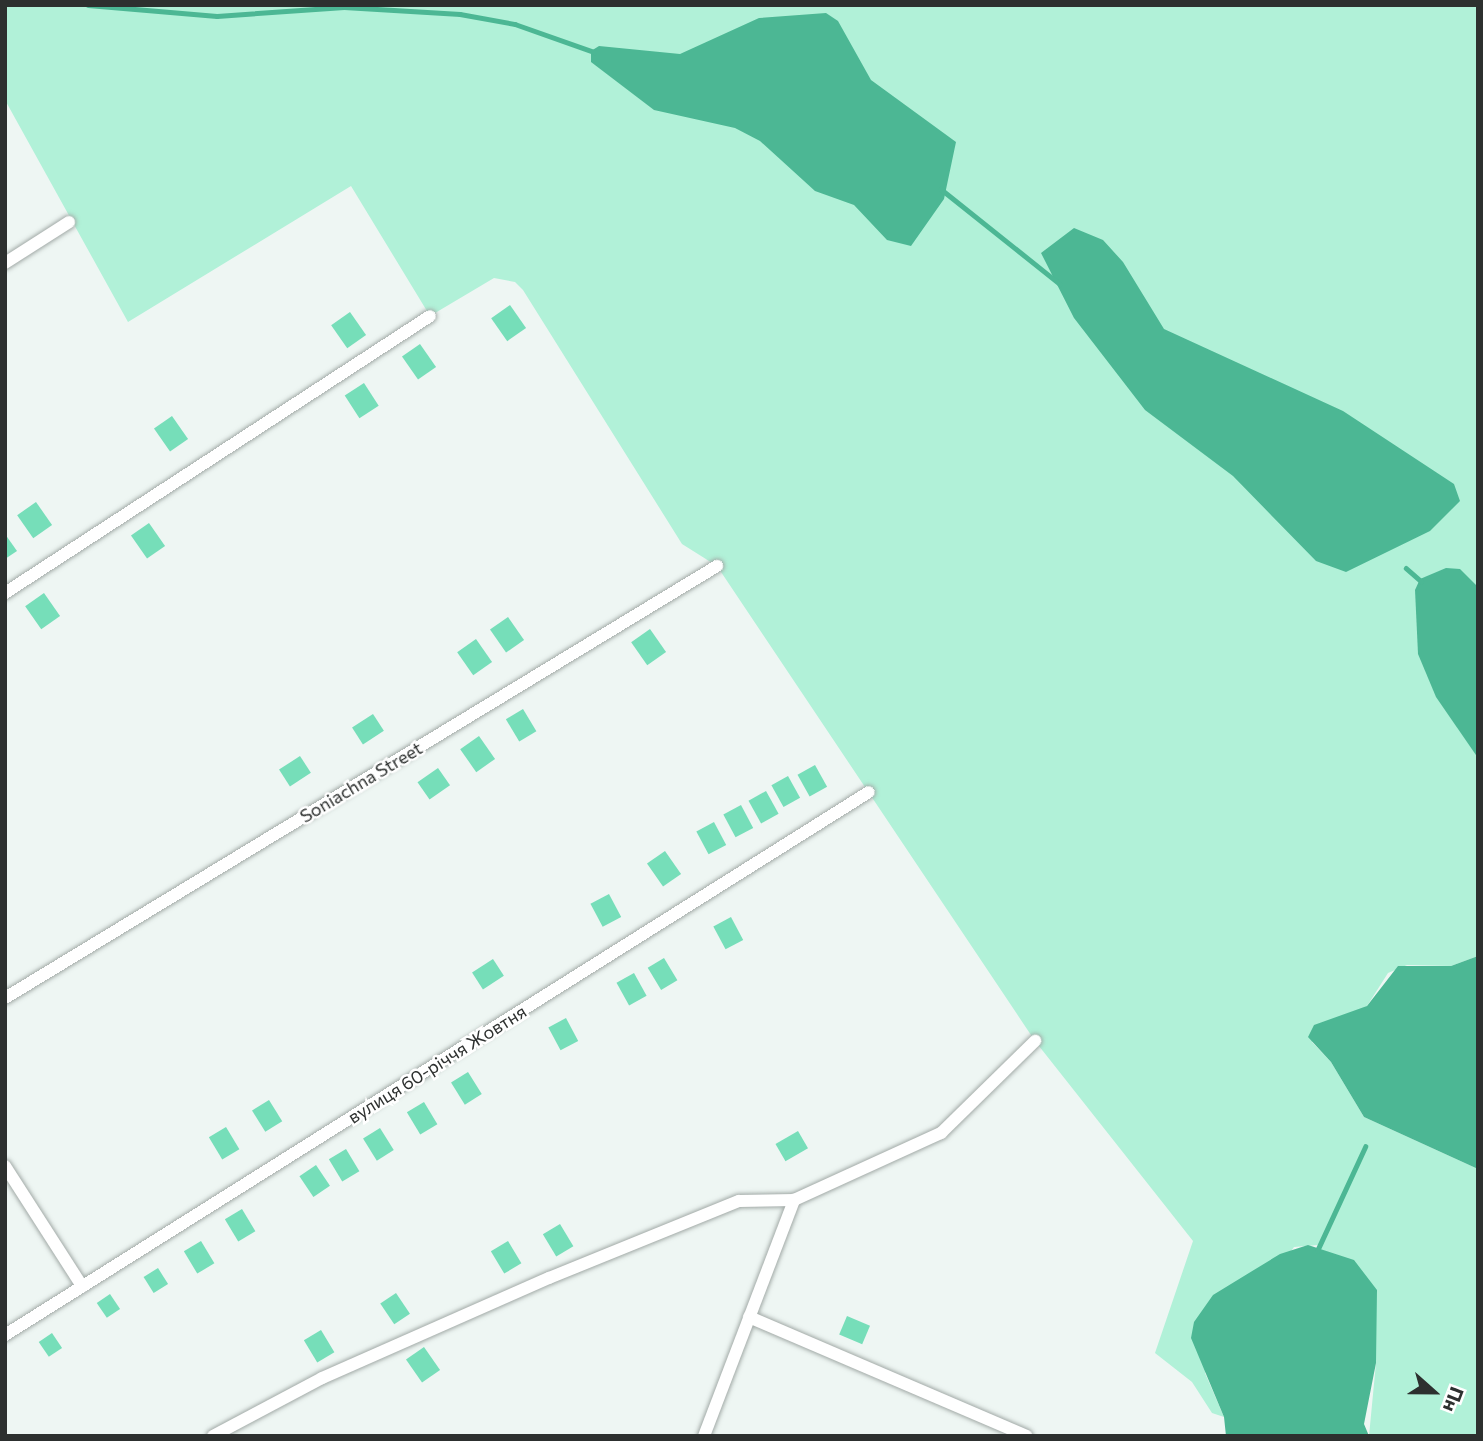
<!DOCTYPE html>
<meta charset="utf-8">
<style>
body{margin:0}
#map{position:relative;width:1483px;height:1441px;overflow:hidden;background:#eef6f3;font-family:Commissioner,sans-serif}
div>[style]{position:absolute}
[style*='--x']{left:calc(var(--x)*1px);top:calc(var(--y)*1px);width:calc(var(--w)*1px);rotate:calc(var(--a)*1deg)}
.green>*{inset:0;background:#b1f1d8}
.water>*{inset:0;background:#4cb794}
.stream>*{height:4.5px;margin:-2.25px;padding:0 2.25px;transform-origin:2.25px;border-radius:2.25px;background:#4cb794}
.building>*{inset:0;background:#76deb9;transform-origin:0 0}
.roads{filter:drop-shadow(0 0 2px #a2aaa7) drop-shadow(0 0 2px #a2aaa7)}
.street>*{height:12px;margin:-6px;padding:0 6px;transform-origin:6px;border-radius:6px;background:#fff}
span{translate:-50% -50%;white-space:nowrap;text-align:center;line-height:1.15;-webkit-text-stroke:5px #fff;paint-order:stroke}
.street-label{font-size:18px;color:#2d302f}
.frame{position:absolute;inset:0;border:7px solid #2d302f;pointer-events:none}
.north{position:absolute;left:1399px;top:1357px;width:70px;height:70px;-webkit-text-stroke:5px #fff;paint-order:stroke;rotate:111deg;font-size:19px;font-weight:700;line-height:28px;text-align:center;color:#2d302f}
.north::after{content:'';display:block;margin:auto;width:24px;height:32px;background:#2d302f;clip-path:polygon(50% 0,100% 100%,50% 72%,0 100%)}
</style>
<div id="map">
<div class="green">
<div style="clip-path:polygon(5px 5px,1478px 5px,1478px 956px,1451px 966px,1407px 965px,1388px 973px,1367px 1006px,1312px 1042px,1331px 1062px,1364px 1117px,1478px 1169px,1477px 1436px,1369px 1436px,1376px 1363px,1318px 1245px,1294px 1247px,1205px 1373px,1224px 1417px,1212px 1413px,1192px 1382px,1155px 1353px,1193px 1241px,1035px 1041px,717px 566px,682px 544px,523px 290px,515px 282px,494px 278px,430px 316px,351px 186px,128px 322px,5px 100px)"></div>
</div>
<div class="water">
<div style="clip-path:polygon(826px 13px,838px 21px,871px 80px,956px 142px,944px 199px,911px 246px,887px 240px,854px 205px,815px 191px,760px 141px,735px 128px,654px 110px,591px 62px,591px 51px,599px 46px,680px 54px,759px 18px)"></div>
<div style="clip-path:polygon(1074px 228px,1103px 240px,1123px 262px,1164px 329px,1343px 411px,1454px 484px,1460px 501px,1430px 531px,1346px 572px,1316px 561px,1233px 476px,1145px 410px,1074px 318px,1041px 253px)"></div>
<div style="clip-path:polygon(1446px 568px,1460px 569px,1478px 587px,1478px 758px,1436px 697px,1418px 654px,1415px 590px,1420px 579px)"></div>
<div style="clip-path:polygon(1478px 956px,1478px 1169px,1364px 1117px,1331px 1062px,1308px 1037px,1314px 1025px,1367px 1006px,1398px 966px,1451px 966px)"></div>
<div style="clip-path:polygon(1308px 1245px,1354px 1260px,1377px 1290px,1376px 1363px,1364px 1424px,1369px 1436px,1226px 1436px,1224px 1417px,1191px 1338px,1194px 1322px,1213px 1295px,1280px 1254px)"></div>
</div>
<div class="stream">
<div style="--x:88;--y:5;--w:129;--a:4.9"></div>
<div style="--x:217;--y:16;--w:127;--a:-4.1"></div>
<div style="--x:344;--y:7;--w:116;--a:3.5"></div>
<div style="--x:460;--y:14;--w:56;--a:10.3"></div>
<div style="--x:515;--y:24;--w:84;--a:19.5"></div>
<div style="--x:941;--y:189;--w:152;--a:38.6"></div>
<div style="--x:1406;--y:568;--w:20;--a:41"></div>
<div style="--x:1317;--y:1251;--w:115;--a:-65.2"></div>
</div>
<div class="building">
<div style="left:510px;top:305px;width:28px;height:23px;rotate:55deg"></div>
<div style="left:350px;top:312px;width:28px;height:23px;rotate:55deg"></div>
<div style="left:420px;top:344px;width:28px;height:22px;rotate:55deg"></div>
<div style="left:364px;top:383px;width:27px;height:23px;rotate:57deg"></div>
<div style="left:172px;top:416px;width:28px;height:22px;rotate:55deg"></div>
<div style="left:36px;top:502px;width:28px;height:23px;rotate:55deg"></div>
<div style="left:149px;top:523px;width:28px;height:22px;rotate:55deg"></div>
<div style="clip-path:polygon(5px 534px,17px 551px,5px 559px)"></div>
<div style="left:44px;top:593px;width:28px;height:23px;rotate:55deg"></div>
<div style="left:508px;top:617px;width:28px;height:22px;rotate:55deg"></div>
<div style="left:650px;top:629px;width:28px;height:23px;rotate:55deg"></div>
<div style="left:476px;top:639px;width:28px;height:23px;rotate:55deg"></div>
<div style="left:523px;top:709px;width:26px;height:20px;rotate:59deg"></div>
<div style="left:373px;top:714px;width:20px;height:25px;rotate:57deg"></div>
<div style="left:479px;top:736px;width:28px;height:23px;rotate:55deg"></div>
<div style="left:300px;top:756px;width:20px;height:25px;rotate:57deg"></div>
<div style="left:815px;top:765px;width:25px;height:20px;rotate:61deg"></div>
<div style="left:438px;top:768px;width:21px;height:25px;rotate:55deg"></div>
<div style="left:788px;top:776px;width:25px;height:19px;rotate:61deg"></div>
<div style="left:766px;top:791px;width:26px;height:20px;rotate:61deg"></div>
<div style="left:741px;top:805px;width:26px;height:20px;rotate:62deg"></div>
<div style="left:714px;top:822px;width:26px;height:20px;rotate:62deg"></div>
<div style="left:665px;top:851px;width:28px;height:22px;rotate:55deg"></div>
<div style="left:609px;top:894px;width:26px;height:21px;rotate:62deg"></div>
<div style="left:731px;top:917px;width:26px;height:20px;rotate:62deg"></div>
<div style="left:664px;top:958px;width:26px;height:19px;rotate:59deg"></div>
<div style="left:493px;top:959px;width:20px;height:25px;rotate:57deg"></div>
<div style="left:634px;top:973px;width:26px;height:20px;rotate:61deg"></div>
<div style="left:566px;top:1018px;width:26px;height:20px;rotate:62deg"></div>
<div style="left:468px;top:1072px;width:26px;height:20px;rotate:58deg"></div>
<div style="left:269px;top:1100px;width:25px;height:20px;rotate:58deg"></div>
<div style="left:424px;top:1102px;width:26px;height:20px;rotate:59deg"></div>
<div style="left:226px;top:1127px;width:26px;height:20px;rotate:59deg"></div>
<div style="left:380px;top:1128px;width:26px;height:20px;rotate:58deg"></div>
<div style="left:798px;top:1131px;width:20px;height:26px;rotate:60deg"></div>
<div style="left:346px;top:1149px;width:26px;height:20px;rotate:59deg"></div>
<div style="left:316px;top:1165px;width:25px;height:20px;rotate:56deg"></div>
<div style="left:242px;top:1209px;width:26px;height:20px;rotate:59deg"></div>
<div style="left:560px;top:1224px;width:26px;height:20px;rotate:59deg"></div>
<div style="left:201px;top:1241px;width:26px;height:20px;rotate:59deg"></div>
<div style="left:508px;top:1241px;width:26px;height:20px;rotate:59deg"></div>
<div style="left:158px;top:1268px;width:19px;height:17px;rotate:58deg"></div>
<div style="left:396px;top:1293px;width:25px;height:19px;rotate:56deg"></div>
<div style="left:110px;top:1294px;width:18px;height:16px;rotate:56deg"></div>
<div style="left:847px;top:1316px;width:25px;height:20px;rotate:23deg"></div>
<div style="left:321px;top:1330px;width:26px;height:20px;rotate:59deg"></div>
<div style="left:52px;top:1333px;width:18px;height:16px;rotate:56deg"></div>
<div style="left:424px;top:1347px;width:28px;height:22px;rotate:55deg"></div>
</div>
<div class="roads">
<div class="street">
<div style="--x:5;--y:263;--w:76;--a:-32.6"></div>
<div style="--x:5;--y:593;--w:507;--a:-33.09"></div>
<div style="--x:5;--y:998;--w:833;--a:-31.25"></div>
<div style="--x:5;--y:1166;--w:143;--a:57.3"></div>
<div style="--x:749;--y:1317;--w:302;--a:23.2"></div>
<div style="--x:5;--y:1335;--w:1020;--a:-32.15"></div>
<div style="--x:213;--y:1436;--w:123;--a:-28"></div>
<div style="--x:322;--y:1378;--w:248;--a:-23.8"></div>
<div style="--x:549;--y:1278;--w:205;--a:-22.1"></div>
<div style="--x:739;--y:1201;--w:55;--a:-1"></div>
<div style="--x:794;--y:1200;--w:162;--a:-24.5"></div>
<div style="--x:941;--y:1133;--w:132;--a:-44.4"></div>
<div style="--x:704;--y:1436;--w:253;--a:-69.1"></div>
</div>
</div>
<div class="street-label">
<span style="left:361px;top:782px;rotate:-31deg">Soniachna Street</span>
<span style="left:437px;top:1064px;rotate:-32deg">вулиця 60-річчя Жовтня</span>
</div>
<div class="frame"></div>
<div class="north">Пн</div>
</div>
